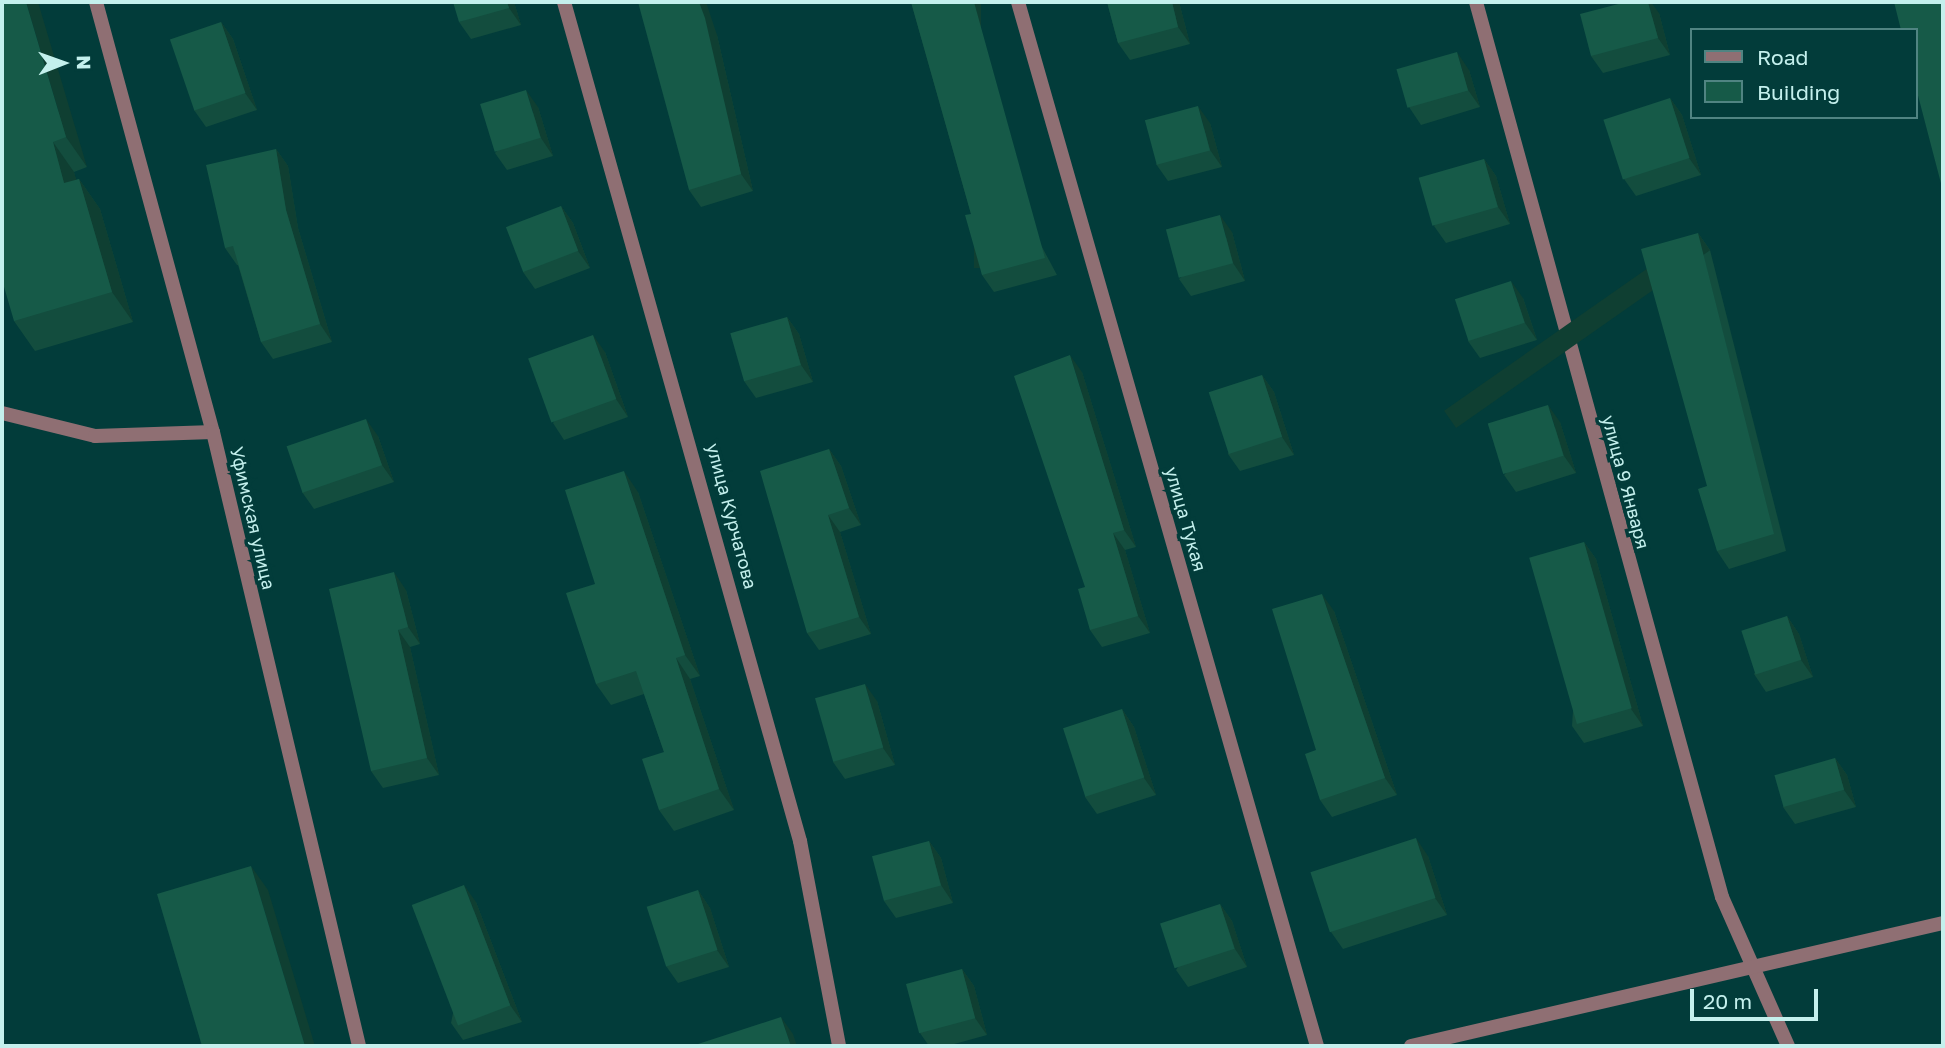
<!DOCTYPE html>
<meta charset="utf-8">
<style>
body{margin:0}
#map{position:relative;width:1945px;height:1048px;overflow:hidden;background:#023c3a;font-family:"Golos Text",sans-serif}
div>[style]{position:absolute}
[style*='--x']{left:calc(var(--x)*1px);top:calc(var(--y)*1px);width:calc(var(--w)*1px);rotate:calc(var(--a)*1deg)}
.lane>*{height:14px;margin:-7px;padding:0 7px;transform-origin:7px;border-radius:7px;background:#8f6f73}
.street>*{height:14px;margin:-7px;padding:0 7px;transform-origin:7px;border-radius:7px;background:#8f6f73}
.wall>*{inset:0;background:#134d3e}
.shaded-wall>*{inset:0;background:#0f3f32;transform-origin:0 0}
.building>*{inset:0;background:#165a48;transform-origin:0 0}
span{translate:-50% -50%;white-space:nowrap;text-align:center;line-height:1.15;-webkit-text-stroke:7px #023c3a;paint-order:stroke}
.street-label{font-size:18px;color:#c4f0ed}
.frame{position:absolute;inset:0;border:4px solid #c4f0ed;pointer-events:none}
.legend{position:absolute;left:1690px;top:28px;width:228px;height:91px;box-sizing:border-box;background:#023c3a;border:2px solid #508482;margin:0;padding:9px 12px;list-style:none;font-size:21px;color:#c4f0ed}
.legend li{display:flex;align-items:center;gap:14px;height:35px}
.legend b{width:35px;border:2px solid #508482}
.north{position:absolute;left:28px;top:28px;width:70px;height:70px;-webkit-text-stroke:5px #023c3a;paint-order:stroke;rotate:89deg;font-size:19px;font-weight:700;line-height:28px;text-align:center;color:#c4f0ed}
.north::after{content:'';display:block;margin:auto;width:24px;height:32px;background:#c4f0ed;clip-path:polygon(50% 0,100% 100%,50% 72%,0 100%)}
.scale{position:absolute;left:1690px;top:989px;width:128px;height:32px;box-sizing:border-box;border:4px solid #c4f0ed;border-top:0;padding-left:9px;font-size:21px;line-height:24px;white-space:nowrap;color:#c4f0ed;-webkit-text-stroke:5px #023c3a;paint-order:stroke}
</style>
<div id="map">
<div class="lane">
<div style="--x:2;--y:413;--w:96;--a:13.9"></div>
<div style="--x:95;--y:436;--w:118;--a:-1.9"></div>
</div>
<div class="street">
<div style="--x:96;--y:2;--w:446;--a:74.8"></div>
<div style="--x:213;--y:432;--w:631;--a:76.62"></div>
<div style="--x:564;--y:2;--w:872;--a:74.29"></div>
<div style="--x:800;--y:841;--w:209;--a:79.2"></div>
<div style="--x:1018;--y:2;--w:1086;--a:74.02"></div>
<div style="--x:1476;--y:2;--w:928;--a:74.63"></div>
<div style="--x:1722;--y:897;--w:163;--a:66.1"></div>
<div style="--x:1411;--y:1046;--w:546;--a:-13.02"></div>
</div>
<div class="wall">
<div style="clip-path:polygon(2px 2px,87px 167px,74px 172px,76px 180px,79px 179px,100px 209px,133px 322px,35px 351px,14px 321px)"></div>
<div style="clip-path:polygon(514px 2px,521px 25px,471px 39px,459px 22px)"></div>
<div style="clip-path:polygon(911px 2px,1057px 275px,994px 292px,982px 275px,971px 214px)"></div>
<div style="clip-path:polygon(1107px 2px,1179px 2px,1190px 44px,1130px 60px,1118px 43px)"></div>
<div style="clip-path:polygon(1659px 13px,1670px 55px,1603px 73px,1591px 56px)"></div>
<div style="clip-path:polygon(221px 22px,233px 39px,257px 110px,206px 127px,194px 110px)"></div>
<div style="clip-path:polygon(717px 35px,753px 191px,701px 207px,689px 190px)"></div>
<div style="clip-path:polygon(1469px 70px,1480px 107px,1421px 125px,1409px 107px)"></div>
<div style="clip-path:polygon(1670px 98px,1682px 115px,1701px 175px,1636px 196px,1624px 179px)"></div>
<div style="clip-path:polygon(538px 107px,553px 156px,507px 170px,495px 153px)"></div>
<div style="clip-path:polygon(1210px 123px,1222px 167px,1168px 181px,1156px 164px)"></div>
<div style="clip-path:polygon(276px 149px,288px 166px,298px 228px,332px 342px,273px 359px,261px 342px,238px 265px,237px 265px,225px 248px)"></div>
<div style="clip-path:polygon(1484px 159px,1496px 176px,1510px 224px,1446px 243px,1434px 226px)"></div>
<div style="clip-path:polygon(561px 206px,573px 223px,590px 268px,535px 289px,523px 272px)"></div>
<div style="clip-path:polygon(1232px 232px,1245px 281px,1191px 296px,1179px 279px)"></div>
<div style="clip-path:polygon(1698px 233px,1710px 250px,1786px 551px,1729px 569px,1717px 551px,1707px 486px)"></div>
<div style="clip-path:polygon(1523px 298px,1537px 340px,1480px 358px,1468px 341px)"></div>
<div style="clip-path:polygon(787px 317px,799px 334px,813px 382px,756px 398px,744px 381px)"></div>
<div style="clip-path:polygon(605px 352px,628px 417px,564px 440px,553px 423px)"></div>
<div style="clip-path:polygon(1082px 372px,1136px 547px,1125px 550px,1150px 633px,1102px 647px,1090px 630px,1085px 587px)"></div>
<div style="clip-path:polygon(1262px 375px,1274px 392px,1294px 455px,1240px 471px,1228px 454px)"></div>
<div style="clip-path:polygon(1560px 422px,1576px 473px,1516px 492px,1504px 475px)"></div>
<div style="clip-path:polygon(378px 436px,394px 482px,314px 509px,302px 492px)"></div>
<div style="clip-path:polygon(829px 449px,841px 466px,861px 525px,840px 532px,871px 634px,819px 650px,807px 633px)"></div>
<div style="clip-path:polygon(638px 492px,700px 676px,690px 679px,734px 810px,674px 831px,659px 810px,664px 752px,644px 694px,611px 705px,596px 684px,595px 584px)"></div>
<div style="clip-path:polygon(1584px 542px,1596px 559px,1643px 726px,1584px 743px,1572px 726px)"></div>
<div style="clip-path:polygon(406px 590px,420px 644px,410px 647px,439px 775px,383px 788px,371px 771px)"></div>
<div style="clip-path:polygon(1334px 611px,1397px 795px,1332px 817px,1320px 800px,1316px 750px)"></div>
<div style="clip-path:polygon(1787px 616px,1799px 634px,1813px 677px,1766px 692px,1754px 674px)"></div>
<div style="clip-path:polygon(877px 701px,895px 765px,845px 779px,833px 762px)"></div>
<div style="clip-path:polygon(1122px 709px,1134px 727px,1156px 795px,1097px 814px,1085px 797px)"></div>
<div style="clip-path:polygon(1835px 758px,1847px 775px,1856px 807px,1795px 824px,1783px 807px)"></div>
<div style="clip-path:polygon(929px 841px,941px 858px,953px 903px,896px 918px,884px 901px)"></div>
<div style="clip-path:polygon(1428px 856px,1447px 915px,1343px 949px,1331px 932px)"></div>
<div style="clip-path:polygon(698px 890px,710px 908px,729px 967px,678px 983px,666px 966px)"></div>
<div style="clip-path:polygon(476px 902px,522px 1022px,463px 1040px,451px 1023px)"></div>
<div style="clip-path:polygon(1220px 904px,1232px 921px,1247px 967px,1188px 987px,1176px 970px)"></div>
<div style="clip-path:polygon(962px 969px,974px 986px,987px 1035px,947px 1046px,929px 1046px,920px 1033px)"></div>
</div>
<div class="shaded-wall">
<div style="clip-path:polygon(26px 2px,38px 2px,87px 167px,66px 137px)"></div>
<div style="clip-path:polygon(507px 2px,514px 2px,521px 25px,509px 8px)"></div>
<div style="clip-path:polygon(699px 2px,706px 2px,717px 35px,753px 191px,741px 174px)"></div>
<div style="left:974px;top:2px;width:7px;height:266px"></div>
<div style="clip-path:polygon(1172px 2px,1179px 2px,1190px 44px,1178px 27px)"></div>
<div style="clip-path:polygon(1648px 2px,1651px 2px,1659px 13px,1670px 55px,1658px 38px)"></div>
<div style="clip-path:polygon(221px 22px,233px 39px,257px 110px,245px 93px)"></div>
<div style="clip-path:polygon(1457px 52px,1469px 70px,1480px 107px,1468px 90px)"></div>
<div style="clip-path:polygon(526px 90px,538px 107px,553px 156px,541px 138px)"></div>
<div style="clip-path:polygon(1670px 98px,1682px 115px,1701px 175px,1689px 158px)"></div>
<div style="clip-path:polygon(1198px 106px,1210px 123px,1222px 167px,1210px 150px)"></div>
<div style="clip-path:polygon(53px 142px,74px 172px,86px 213px,64px 183px)"></div>
<div style="clip-path:polygon(276px 149px,288px 166px,298px 228px,332px 342px,320px 324px,286px 210px)"></div>
<div style="clip-path:polygon(1484px 159px,1496px 176px,1510px 224px,1498px 207px)"></div>
<div style="clip-path:polygon(79px 179px,100px 209px,133px 322px,112px 292px)"></div>
<div style="clip-path:polygon(561px 206px,573px 223px,590px 268px,578px 251px)"></div>
<div style="clip-path:polygon(1220px 215px,1232px 232px,1245px 281px,1233px 263px)"></div>
<div style="left:1698px;top:233px;width:21px;height:310px;rotate:55deg"></div>
<div style="clip-path:polygon(1511px 281px,1523px 298px,1537px 340px,1525px 323px)"></div>
<div style="clip-path:polygon(787px 317px,799px 334px,813px 382px,801px 365px)"></div>
<div style="clip-path:polygon(593px 335px,605px 352px,628px 417px,616px 399px)"></div>
<div style="clip-path:polygon(1070px 355px,1082px 372px,1136px 547px,1124px 530px)"></div>
<div style="clip-path:polygon(1262px 375px,1274px 392px,1294px 455px,1282px 437px)"></div>
<div style="clip-path:polygon(1548px 405px,1560px 422px,1576px 473px,1564px 456px)"></div>
<div style="clip-path:polygon(366px 419px,378px 436px,394px 482px,382px 465px)"></div>
<div style="clip-path:polygon(829px 449px,841px 466px,861px 525px,849px 508px)"></div>
<div style="clip-path:polygon(624px 471px,638px 492px,700px 676px,685px 655px)"></div>
<div style="clip-path:polygon(828px 515px,840px 532px,871px 634px,859px 617px)"></div>
<div style="clip-path:polygon(1113px 533px,1125px 550px,1150px 633px,1138px 616px)"></div>
<div style="clip-path:polygon(1584px 542px,1596px 559px,1643px 726px,1631px 709px)"></div>
<div style="clip-path:polygon(394px 572px,406px 590px,420px 644px,408px 627px)"></div>
<div style="clip-path:polygon(1322px 594px,1334px 611px,1397px 795px,1385px 778px)"></div>
<div style="clip-path:polygon(1787px 616px,1799px 634px,1813px 677px,1801px 660px)"></div>
<div style="clip-path:polygon(398px 630px,410px 647px,439px 775px,427px 758px)"></div>
<div style="clip-path:polygon(676px 658px,690px 679px,734px 810px,719px 789px)"></div>
<div style="clip-path:polygon(865px 684px,877px 701px,895px 765px,883px 748px)"></div>
<div style="clip-path:polygon(1122px 709px,1134px 727px,1156px 795px,1144px 778px)"></div>
<div style="clip-path:polygon(1835px 758px,1847px 775px,1856px 807px,1844px 790px)"></div>
<div style="clip-path:polygon(1416px 838px,1428px 856px,1447px 915px,1435px 898px)"></div>
<div style="clip-path:polygon(929px 841px,941px 858px,953px 903px,941px 885px)"></div>
<div style="clip-path:polygon(251px 866px,268px 890px,315px 1046px,305px 1046px)"></div>
<div style="clip-path:polygon(464px 885px,476px 902px,522px 1022px,510px 1005px)"></div>
<div style="clip-path:polygon(698px 890px,710px 908px,729px 967px,717px 950px)"></div>
<div style="clip-path:polygon(1220px 904px,1232px 921px,1247px 967px,1235px 949px)"></div>
<div style="clip-path:polygon(962px 969px,974px 986px,987px 1035px,975px 1018px)"></div>
<div style="clip-path:polygon(781px 1017px,793px 1034px,797px 1046px,791px 1046px)"></div>
</div>
<div class="building">
<div style="clip-path:polygon(2px 2px,26px 2px,66px 137px,53px 142px,64px 183px,79px 179px,112px 292px,14px 321px,2px 280px)"></div>
<div style="clip-path:polygon(453px 2px,507px 2px,509px 8px,459px 22px)"></div>
<div style="clip-path:polygon(638px 2px,699px 2px,705px 18px,741px 174px,689px 190px)"></div>
<div style="clip-path:polygon(911px 2px,974px 2px,1045px 258px,982px 275px,965px 215px,971px 214px)"></div>
<div style="clip-path:polygon(1107px 2px,1172px 2px,1178px 27px,1118px 43px)"></div>
<div style="clip-path:polygon(1626px 2px,1648px 2px,1658px 38px,1591px 56px,1580px 14px)"></div>
<div style="clip-path:polygon(1894px 2px,1943px 2px,1943px 191px,1915px 84px,1915px 30px,1901px 30px)"></div>
<div style="left:221px;top:22px;width:75px;height:54px;rotate:71deg"></div>
<div style="left:1457px;top:52px;width:40px;height:63px;rotate:74deg"></div>
<div style="left:526px;top:90px;width:50px;height:48px;rotate:73deg"></div>
<div style="left:1670px;top:98px;width:63px;height:70px;rotate:72deg"></div>
<div style="left:1198px;top:106px;width:46px;height:55px;rotate:75deg"></div>
<div style="clip-path:polygon(276px 149px,286px 210px,320px 324px,261px 342px,233px 246px,225px 248px,206px 165px)"></div>
<div style="left:1484px;top:159px;width:50px;height:68px;rotate:74deg"></div>
<div style="left:561px;top:206px;width:48px;height:59px;rotate:69deg"></div>
<div style="left:1220px;top:215px;width:50px;height:56px;rotate:75deg"></div>
<div style="clip-path:polygon(1698px 233px,1774px 534px,1717px 551px,1698px 489px,1707px 486px,1641px 249px)"></div>
<div style="left:1511px;top:281px;width:44px;height:59px;rotate:72deg"></div>
<div style="left:787px;top:317px;width:50px;height:59px;rotate:74deg"></div>
<div style="left:593px;top:335px;width:68px;height:69px;rotate:70deg"></div>
<div style="clip-path:polygon(1070px 355px,1124px 530px,1113px 533px,1138px 616px,1090px 630px,1078px 589px,1085px 587px,1014px 376px)"></div>
<div style="left:1262px;top:375px;width:65px;height:56px;rotate:72deg"></div>
<div style="left:1548px;top:405px;width:53px;height:63px;rotate:73deg"></div>
<div style="left:366px;top:419px;width:49px;height:84px;rotate:71deg"></div>
<div style="clip-path:polygon(829px 449px,849px 508px,828px 515px,859px 617px,807px 633px,760px 471px)"></div>
<div style="clip-path:polygon(624px 471px,685px 655px,676px 658px,719px 789px,659px 810px,642px 759px,664px 752px,636px 671px,596px 684px,566px 593px,595px 584px,565px 490px)"></div>
<div style="left:1584px;top:542px;width:173px;height:57px;rotate:74deg"></div>
<div style="clip-path:polygon(394px 572px,408px 627px,398px 630px,427px 758px,371px 771px,329px 589px)"></div>
<div style="clip-path:polygon(1322px 594px,1385px 778px,1320px 800px,1305px 754px,1316px 750px,1272px 609px)"></div>
<div style="left:1787px;top:616px;width:46px;height:48px;rotate:72deg"></div>
<div style="left:865px;top:684px;width:66px;height:52px;rotate:74deg"></div>
<div style="left:1122px;top:709px;width:72px;height:62px;rotate:72deg"></div>
<div style="left:1835px;top:758px;width:33px;height:63px;rotate:74deg"></div>
<div style="left:1416px;top:838px;width:63px;height:111px;rotate:72deg"></div>
<div style="left:929px;top:841px;width:46px;height:59px;rotate:75deg"></div>
<div style="clip-path:polygon(251px 866px,305px 1046px,202px 1046px,157px 894px)"></div>
<div style="left:464px;top:885px;width:129px;height:56px;rotate:69deg"></div>
<div style="left:698px;top:890px;width:63px;height:54px;rotate:72deg"></div>
<div style="left:1220px;top:904px;width:47px;height:63px;rotate:72deg"></div>
<div style="left:962px;top:969px;width:51px;height:58px;rotate:75deg"></div>
<div style="clip-path:polygon(781px 1017px,791px 1046px,699px 1046px,698px 1044px)"></div>
</div>
<div class="street-label">
<span style="left:1626px;top:482px;rotate:75deg">улица 9 Января</span>
<span style="left:732px;top:516px;rotate:75deg">улица Курчатова</span>
<span style="left:253px;top:518px;rotate:77deg">Уфимская улица</span>
<span style="left:1186px;top:519px;rotate:74deg">улица Тукая</span>
</div>
<div class="frame"></div>
<ul class="legend">
<li><b style="height:9px;background:#8f6f73"></b>Road</li>
<li><b style="height:19px;background:#165a48"></b>Building</li>
</ul>
<div class="north">N</div>
<div class="scale">20 m</div>
</div>
